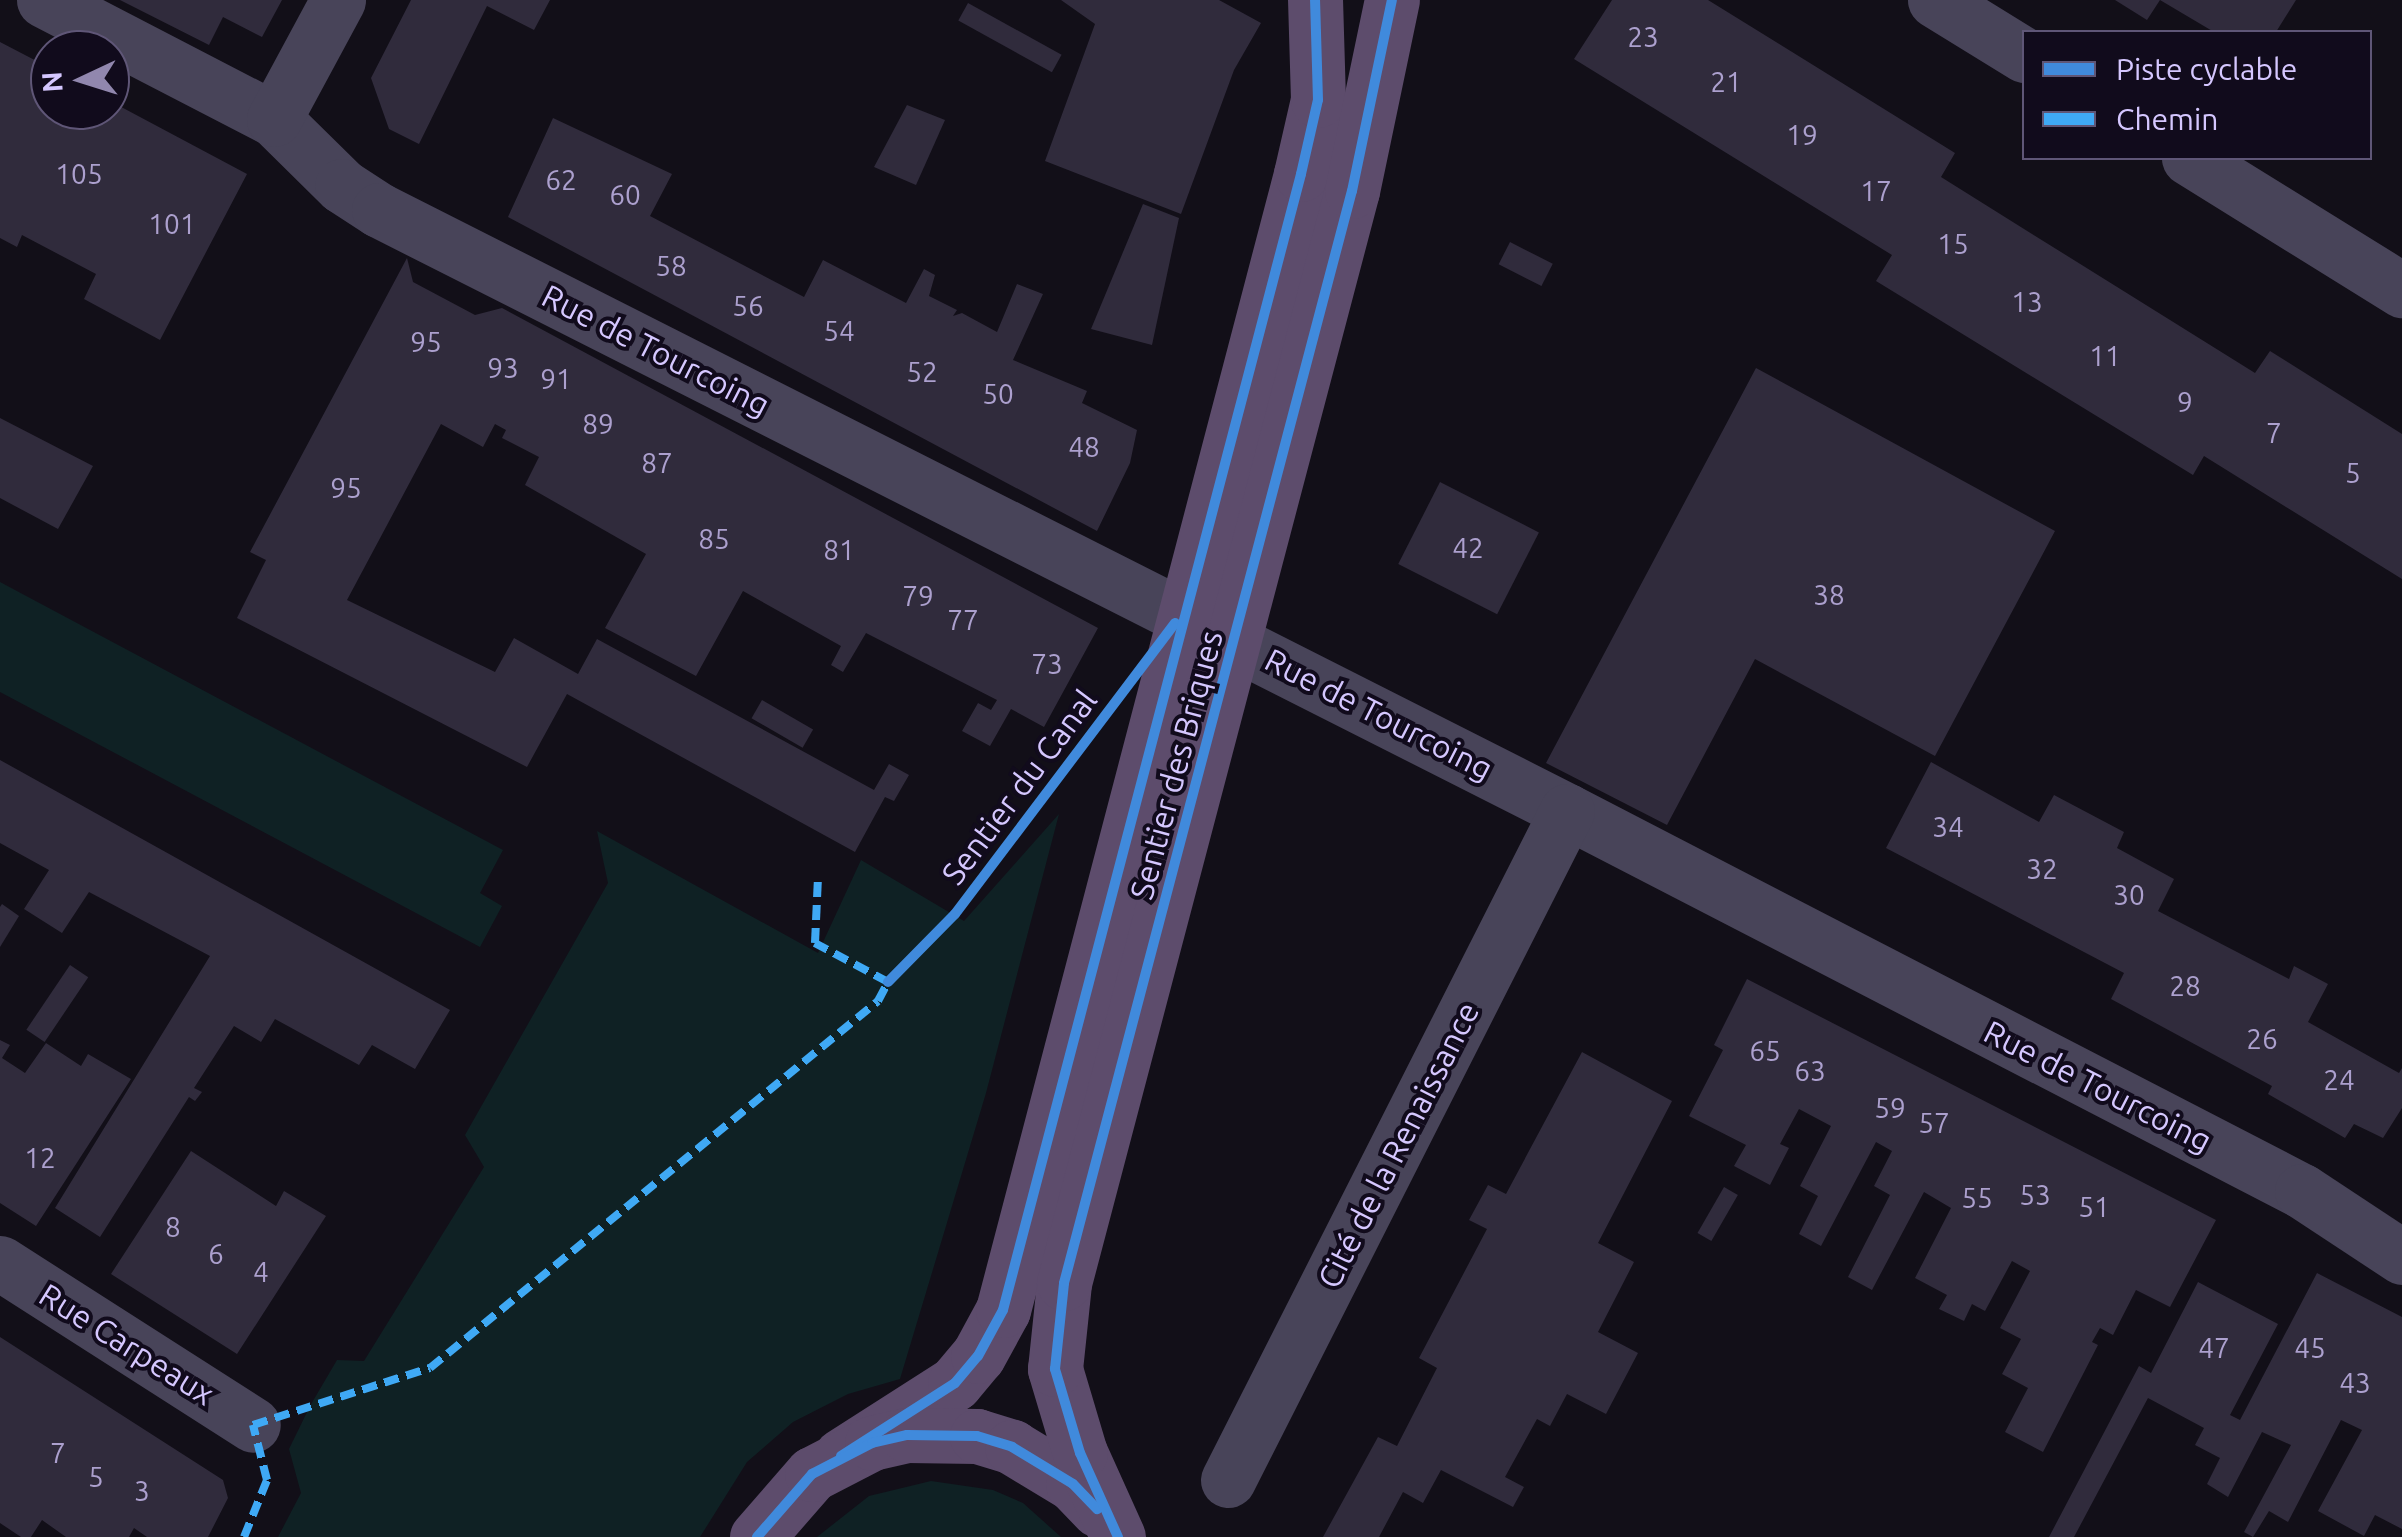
<!DOCTYPE html>
<meta charset="utf-8">
<style>
body{margin:0}
#map{position:relative;width:2402px;height:1537px;overflow:hidden;background:#120f18;font-family:Ubuntu,sans-serif}
div>[style]{position:absolute}
[style*='--x']{left:calc(var(--x)*1px);top:calc(var(--y)*1px);width:calc(var(--w)*1px);rotate:calc(var(--a)*1deg)}
.green>*{inset:0;background:#0f2124}
.building>*{inset:0;background:#302b3c;transform-origin:0 0}
.minor>*{height:55px;margin:-27.5px;padding:0 27.5px;transform-origin:27.5px;border-radius:27.5px;background:#484459}
.major>*{height:55px;margin:-27.5px;padding:0 27.5px;transform-origin:27.5px;border-radius:27.5px;background:#5d4c6c}
.quiet>*{height:8px;margin-top:-4px;transform-origin:0;background:repeating-linear-gradient(90deg,#3fa9f5 0 15px,transparent 0 23px)}
.cycleway>*{height:10px;margin:-5px;padding:0 5px;transform-origin:5px;border-radius:5px;background:#408adc}
span{translate:-50% -50%;white-space:nowrap;text-align:center;line-height:1.15;-webkit-text-stroke:8px #110b1c;paint-order:stroke}
.number-label{font-size:28px;color:#aca0ce}
.number-label span{-webkit-text-stroke-width:0}
.street-label{font-size:32px;color:#d5c7ff}
.legend{position:absolute;left:2022px;top:30px;width:350px;height:130px;box-sizing:border-box;background:#110b1c;border:2px solid #5f5677;margin:0;padding:12px 18px;list-style:none;font-size:30px;color:#d5c7ff}
.legend li{display:flex;align-items:center;gap:20px;height:50px}
.legend b{width:50px;border:2px solid #5f5677}
.north{position:absolute;left:30px;top:30px;width:100px;height:100px;box-sizing:border-box;background:#110b1c;border:2px solid #5f5677;border-radius:50%;rotate:266deg;font-size:28px;font-weight:700;line-height:40px;text-align:center;color:#d5c7ff}
.north::after{content:'';display:block;margin:auto;width:35px;height:45px;background:#9187ae;clip-path:polygon(50% 0,100% 100%,50% 72%,0 100%)}
</style>
<div id="map">
<div class="green">
<div style="clip-path:polygon(0 582px,503px 850px,480px 893px,502px 906px,480px 947px,0 692px)"></div>
<div style="clip-path:polygon(1059px 814px,986px 1093px,900px 1379px,848px 1394px,793px 1422px,747px 1462px,700px 1537px,278px 1537px,301px 1493px,289px 1449px,310px 1406px,337px 1360px,364px 1361px,484px 1167px,465px 1135px,608px 883px,597px 831px,818px 953px,861px 860px,964px 921px)"></div>
<div style="clip-path:polygon(931px 1481px,993px 1490px,1023px 1503px,1061px 1537px,817px 1537px,869px 1496px)"></div>
</div>
<div class="building">
<div style="clip-path:polygon(120px 0,282px 0,262px 37px,223px 17px,209px 45px)"></div>
<div style="clip-path:polygon(411px 0,550px 0,534px 30px,487px 6px,419px 144px,389px 129px,371px 78px)"></div>
<div style="clip-path:polygon(1061px 0,1219px 0,1261px 23px,1234px 70px,1181px 214px,1045px 161px,1095px 24px)"></div>
<div style="clip-path:polygon(1612px 0,1708px 0,1955px 153px,1941px 177px,2069px 257px,2255px 373px,2270px 351px,2402px 434px,2402px 579px,2204px 456px,2193px 475px,1876px 281px,1892px 255px,1574px 59px)"></div>
<div style="clip-path:polygon(2115px 0,2296px 0,2276px 32px,2214px 32px,2160px 0,2147px 20px)"></div>
<div style="left:968px;top:3px;width:107px;height:20px;rotate:29deg"></div>
<div style="clip-path:polygon(0 42px,50px 68px,50px 110px,110px 110px,110px 101px,247px 174px,160px 340px,84px 299px,96px 274px,22px 235px,17px 247px,0 238px)"></div>
<div style="clip-path:polygon(907px 105px,945px 120px,916px 185px,874px 167px)"></div>
<div style="clip-path:polygon(553px 118px,672px 174px,650px 216px,804px 297px,823px 260px,906px 303px,924px 269px,935px 275px,929px 296px,957px 310px,953px 316px,962px 313px,997px 332px,1017px 284px,1043px 294px,1013px 360px,1087px 391px,1082px 403px,1137px 430px,1130px 463px,1097px 531px,508px 217px)"></div>
<div style="clip-path:polygon(1143px 204px,1179px 218px,1152px 345px,1091px 329px)"></div>
<div style="left:1510px;top:242px;width:48px;height:25px;rotate:27deg"></div>
<div style="clip-path:polygon(407px 258px,413px 282px,475px 315px,502px 308px,1098px 628px,1044px 727px,1011px 709px,990px 746px,962px 731px,978px 703px,991px 710px,997px 700px,866px 633px,843px 672px,831px 665px,841px 646px,743px 591px,696px 676px,605px 628px,646px 554px,525px 485px,539px 457px,502px 438px,506px 430px,495px 424px,483px 447px,441px 424px,347px 600px,495px 672px,514px 638px,578px 674px,597px 639px,874px 790px,889px 764px,909px 775px,894px 801px,885px 797px,855px 852px,567px 694px,527px 767px,237px 618px,266px 560px,250px 552px)"></div>
<div style="clip-path:polygon(1756px 368px,2055px 531px,1935px 756px,1755px 659px,1667px 825px,1546px 763px)"></div>
<div style="clip-path:polygon(0 418px,93px 466px,58px 529px,0 498px)"></div>
<div style="left:1440px;top:482px;width:111px;height:92px;rotate:27deg"></div>
<div style="left:762px;top:700px;width:59px;height:21px;rotate:30deg"></div>
<div style="clip-path:polygon(0 760px,450px 1010px,415px 1069px,372px 1045px,359px 1065px,275px 1019px,261px 1042px,234px 1026px,194px 1088px,202px 1092px,195px 1101px,189px 1097px,100px 1237px,55px 1208px,210px 956px,89px 892px,62px 933px,24px 909px,49px 870px,0 843px)"></div>
<div style="clip-path:polygon(1931px 762px,2039px 822px,2054px 795px,2124px 832px,2117px 848px,2174px 879px,2158px 911px,2289px 979px,2294px 966px,2328px 984px,2308px 1022px,2399px 1073px,2402px 1068px,2402px 1108px,2383px 1138px,2354px 1124px,2345px 1138px,2268px 1094px,2272px 1086px,2111px 999px,2124px 973px,1886px 848px)"></div>
<div style="clip-path:polygon(2px 904px,19px 916px,0 947px,0 907px)"></div>
<div style="left:70px;top:965px;width:22px;height:78px;rotate:34deg"></div>
<div style="clip-path:polygon(1747px 979px,2216px 1220px,2170px 1307px,2136px 1290px,2113px 1335px,2100px 1328px,2092px 1342px,2098px 1345px,2043px 1452px,2005px 1432px,2028px 1388px,2002px 1374px,2021px 1339px,2000px 1328px,2030px 1271px,2012px 1261px,1985px 1311px,1972px 1304px,1964px 1321px,1939px 1309px,1947px 1295px,1915px 1278px,1951px 1208px,1924px 1192px,1872px 1290px,1848px 1277px,1890px 1195px,1874px 1186px,1892px 1151px,1876px 1142px,1821px 1246px,1799px 1234px,1818px 1196px,1800px 1186px,1831px 1126px,1799px 1109px,1780px 1144px,1789px 1148px,1770px 1185px,1734px 1166px,1746px 1145px,1689px 1116px,1723px 1050px,1714px 1045px)"></div>
<div style="clip-path:polygon(0 1040px,10px 1045px,2px 1058px,25px 1073px,46px 1043px,81px 1066px,88px 1054px,131px 1079px,36px 1226px,0 1203px)"></div>
<div style="clip-path:polygon(1582px 1052px,1672px 1101px,1598px 1243px,1634px 1262px,1598px 1332px,1638px 1353px,1606px 1414px,1567px 1394px,1550px 1426px,1537px 1419px,1505px 1477px,1524px 1487px,1513px 1507px,1441px 1470px,1423px 1503px,1403px 1492px,1379px 1537px,1323px 1537px,1378px 1437px,1397px 1446px,1437px 1368px,1419px 1358px,1487px 1229px,1469px 1220px,1488px 1185px,1506px 1194px)"></div>
<div style="clip-path:polygon(191px 1151px,276px 1206px,284px 1191px,326px 1216px,237px 1354px,111px 1274px)"></div>
<div style="left:1724px;top:1187px;width:16px;height:53px;rotate:30deg"></div>
<div style="clip-path:polygon(2317px 1273px,2402px 1317px,2402px 1529px,2375px 1515px,2364px 1536px,2318px 1511px,2362px 1430px,2341px 1420px,2288px 1522px,2269px 1511px,2253px 1537px,2244px 1532px,2291px 1445px,2262px 1432px,2228px 1497px,2207px 1484px,2220px 1458px,2195px 1445px,2204px 1428px,2148px 1398px,2074px 1537px,2049px 1537px,2139px 1366px,2151px 1373px,2198px 1282px,2278px 1324px,2230px 1415px,2240px 1420px)"></div>
<div style="clip-path:polygon(0 1337px,223px 1480px,228px 1498px,208px 1537px,147px 1537px,134px 1528px,129px 1537px,66px 1537px,42px 1520px,31px 1537px,21px 1537px,0 1523px)"></div>
</div>
<div class="minor">
<div style="--x:44;--y:0;--w:259;--a:27.4"></div>
<div style="--x:274;--y:119;--w:95;--a:44.6"></div>
<div style="--x:342;--y:186;--w:44;--a:33"></div>
<div style="--x:379;--y:210;--w:1331;--a:26.83"></div>
<div style="--x:1567;--y:811;--w:827;--a:27.34"></div>
<div style="--x:2302;--y:1191;--w:120;--a:33.4"></div>
<div style="--x:1935;--y:0;--w:105;--a:31.7"></div>
<div style="--x:274;--y:119;--w:135;--a:-61.7"></div>
<div style="--x:2189;--y:158;--w:251;--a:31.8"></div>
<div style="--x:0;--y:1263;--w:300;--a:32.6"></div>
<div style="--x:1228;--y:1480;--w:750;--a:-63.13"></div>
</div>
<div class="major">
<div style="--x:841;--y:1456;--w:135;--a:-32.6"></div>
<div style="--x:955;--y:1383;--w:35;--a:-50"></div>
<div style="--x:978;--y:1356;--w:52;--a:-61.5"></div>
<div style="--x:1003;--y:1310;--w:1174;--a:-75.3"></div>
<div style="--x:1301;--y:174;--w:76;--a:-77.1"></div>
<div style="--x:1318;--y:100;--w:100;--a:-91.7"></div>
<div style="--x:757;--y:1537;--w:84;--a:-48.9"></div>
<div style="--x:812;--y:1474;--w:68;--a:-27.3"></div>
<div style="--x:872;--y:1443;--w:36;--a:-13"></div>
<div style="--x:907;--y:1435;--w:70;--a:0.8"></div>
<div style="--x:977;--y:1436;--w:37;--a:17"></div>
<div style="--x:1012;--y:1447;--w:71;--a:31.2"></div>
<div style="--x:1073;--y:1484;--w:36;--a:46"></div>
<div style="--x:1118;--y:1537;--w:92;--a:-114.3"></div>
<div style="--x:1080;--y:1453;--w:88;--a:-106.6"></div>
<div style="--x:1055;--y:1369;--w:86;--a:-84"></div>
<div style="--x:1064;--y:1283;--w:1129;--a:-75.23"></div>
<div style="--x:1352;--y:191;--w:195;--a:-78.2"></div>
</div>
<div class="quiet">
<div style="--x:244;--y:1537;--w:61;--a:-68"></div>
<div style="--x:267;--y:1480;--w:57;--a:-104.3"></div>
<div style="--x:253;--y:1425;--w:186;--a:-17.9"></div>
<div style="--x:430;--y:1368;--w:579;--a:-39.32"></div>
<div style="--x:878;--y:1001;--w:21;--a:-62"></div>
<div style="--x:888;--y:982;--w:83;--a:-151.9"></div>
<div style="--x:815;--y:943;--w:66;--a:-87.4"></div>
</div>
<div class="cycleway">
<div style="--x:888;--y:982;--w:95;--a:-45.4"></div>
<div style="--x:955;--y:914;--w:365;--a:-52.9"></div>
<div style="--x:841;--y:1456;--w:135;--a:-32.6"></div>
<div style="--x:955;--y:1383;--w:35;--a:-50"></div>
<div style="--x:978;--y:1356;--w:52;--a:-61.5"></div>
<div style="--x:1003;--y:1310;--w:1174;--a:-75.3"></div>
<div style="--x:1301;--y:174;--w:76;--a:-77.1"></div>
<div style="--x:1318;--y:100;--w:100;--a:-91.7"></div>
<div style="--x:757;--y:1537;--w:84;--a:-48.9"></div>
<div style="--x:812;--y:1474;--w:68;--a:-27.3"></div>
<div style="--x:872;--y:1443;--w:36;--a:-13"></div>
<div style="--x:907;--y:1435;--w:70;--a:0.8"></div>
<div style="--x:977;--y:1436;--w:37;--a:17"></div>
<div style="--x:1012;--y:1447;--w:71;--a:31.2"></div>
<div style="--x:1073;--y:1484;--w:35;--a:46"></div>
<div style="--x:1118;--y:1537;--w:92;--a:-114.3"></div>
<div style="--x:1080;--y:1453;--w:88;--a:-106.6"></div>
<div style="--x:1055;--y:1369;--w:86;--a:-84"></div>
<div style="--x:1064;--y:1283;--w:1129;--a:-75.23"></div>
<div style="--x:1352;--y:191;--w:195;--a:-78.2"></div>
</div>
<div class="number-label">
<span style="left:1643px;top:37px">23</span>
<span style="left:1726px;top:82px">21</span>
<span style="left:1802px;top:135px">19</span>
<span style="left:79px;top:174px">105</span>
<span style="left:561px;top:180px">62</span>
<span style="left:1876px;top:191px">17</span>
<span style="left:625px;top:195px">60</span>
<span style="left:172px;top:224px">101</span>
<span style="left:1953px;top:244px">15</span>
<span style="left:671px;top:266px">58</span>
<span style="left:2027px;top:302px">13</span>
<span style="left:748px;top:306px">56</span>
<span style="left:839px;top:331px">54</span>
<span style="left:426px;top:342px">95</span>
<span style="left:2105px;top:356px">11</span>
<span style="left:503px;top:368px">93</span>
<span style="left:922px;top:372px">52</span>
<span style="left:556px;top:379px">91</span>
<span style="left:998px;top:394px">50</span>
<span style="left:2185px;top:402px">9</span>
<span style="left:598px;top:424px">89</span>
<span style="left:2274px;top:433px">7</span>
<span style="left:1084px;top:447px">48</span>
<span style="left:657px;top:463px">87</span>
<span style="left:2353px;top:473px">5</span>
<span style="left:346px;top:488px">95</span>
<span style="left:714px;top:539px">85</span>
<span style="left:1468px;top:548px">42</span>
<span style="left:839px;top:550px">81</span>
<span style="left:1829px;top:595px">38</span>
<span style="left:918px;top:596px">79</span>
<span style="left:963px;top:620px">77</span>
<span style="left:1047px;top:664px">73</span>
<span style="left:1948px;top:827px">34</span>
<span style="left:2042px;top:869px">32</span>
<span style="left:2129px;top:895px">30</span>
<span style="left:2185px;top:986px">28</span>
<span style="left:2262px;top:1039px">26</span>
<span style="left:1765px;top:1051px">65</span>
<span style="left:1810px;top:1071px">63</span>
<span style="left:2339px;top:1080px">24</span>
<span style="left:1890px;top:1108px">59</span>
<span style="left:1934px;top:1123px">57</span>
<span style="left:40px;top:1158px">12</span>
<span style="left:2035px;top:1195px">53</span>
<span style="left:1977px;top:1198px">55</span>
<span style="left:2094px;top:1207px">51</span>
<span style="left:173px;top:1227px">8</span>
<span style="left:216px;top:1254px">6</span>
<span style="left:261px;top:1272px">4</span>
<span style="left:2214px;top:1348px">47</span>
<span style="left:2310px;top:1348px">45</span>
<span style="left:2355px;top:1383px">43</span>
<span style="left:58px;top:1453px">7</span>
<span style="left:96px;top:1477px">5</span>
<span style="left:142px;top:1491px">3</span>
</div>
<div class="street-label">
<span style="left:656px;top:350px;rotate:27deg">Rue de Tourcoing</span>
<span style="left:1379px;top:714px;rotate:27deg">Rue de Tourcoing</span>
<span style="left:1176px;top:765px;rotate:-75deg">Sentier des Briques</span>
<span style="left:1019px;top:787px;rotate:-53deg">Sentier du Canal</span>
<span style="left:2098px;top:1086px;rotate:27deg">Rue de Tourcoing</span>
<span style="left:1398px;top:1145px;rotate:-63deg">Cité de la Renaissance</span>
<span style="left:127px;top:1344px;rotate:32deg">Rue Carpeaux</span>
</div>
<ul class="legend">
<li><b style="height:12px;background:#408adc"></b>Piste cyclable</li>
<li><b style="height:12px;background:#3fa9f5"></b>Chemin</li>
</ul>
<div class="north">N</div>
</div>
